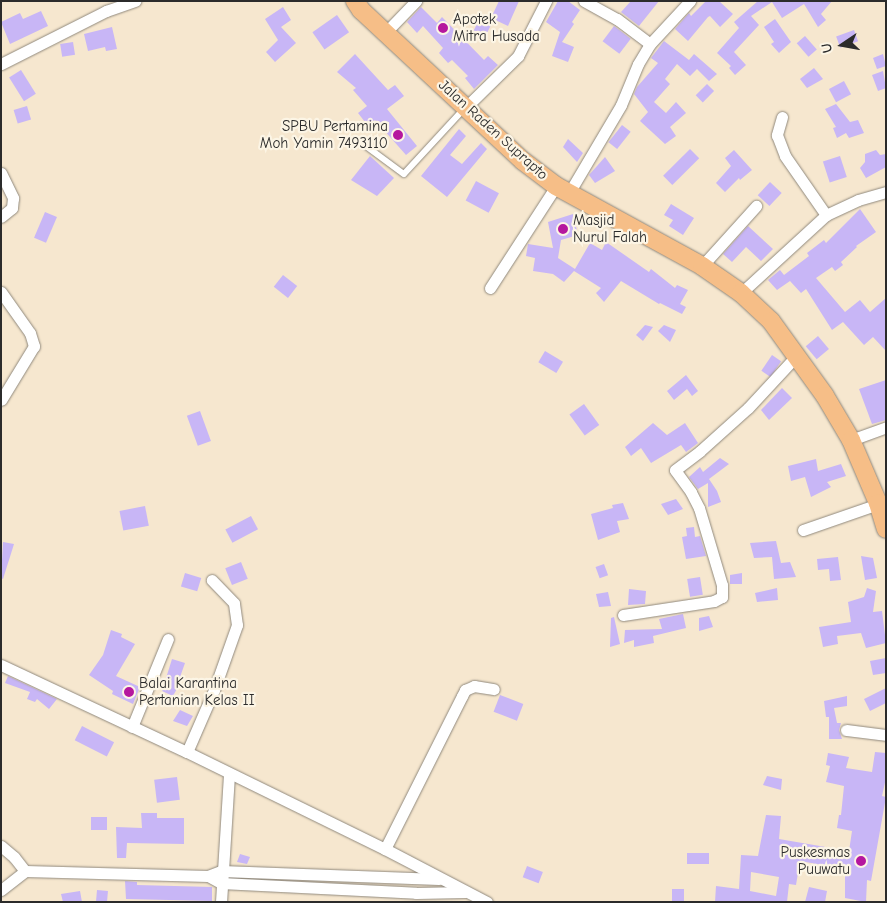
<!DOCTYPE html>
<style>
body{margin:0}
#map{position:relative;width:887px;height:903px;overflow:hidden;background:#f6e7cf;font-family:"Comic Neue",sans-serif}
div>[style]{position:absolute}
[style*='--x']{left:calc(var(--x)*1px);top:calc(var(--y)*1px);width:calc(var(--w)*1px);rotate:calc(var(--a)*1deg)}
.building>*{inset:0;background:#c8b6f6;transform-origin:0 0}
.roads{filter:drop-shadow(0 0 1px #90897d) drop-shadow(0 0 1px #90897d)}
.service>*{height:5.5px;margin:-2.75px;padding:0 2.75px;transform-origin:2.75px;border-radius:2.75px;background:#fff}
.minor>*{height:11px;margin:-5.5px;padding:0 5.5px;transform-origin:5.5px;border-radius:5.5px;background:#fff}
.trunk>*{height:18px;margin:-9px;padding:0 9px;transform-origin:9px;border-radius:9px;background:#f6be87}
.dots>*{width:14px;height:14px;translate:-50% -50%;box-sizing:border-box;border:2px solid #fcf5e5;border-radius:50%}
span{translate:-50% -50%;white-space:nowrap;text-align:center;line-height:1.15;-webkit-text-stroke:4.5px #fcf5e5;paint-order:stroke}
.poi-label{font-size:15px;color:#2b2b2b}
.left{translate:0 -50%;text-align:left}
.right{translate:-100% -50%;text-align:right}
.street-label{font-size:15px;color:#2b2b2b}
.frame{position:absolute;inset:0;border:2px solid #2b2b2b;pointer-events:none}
.north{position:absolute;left:817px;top:20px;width:50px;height:50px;-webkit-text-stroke:4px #fcf5e5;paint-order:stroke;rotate:258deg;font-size:14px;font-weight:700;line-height:20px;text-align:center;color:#2b2b2b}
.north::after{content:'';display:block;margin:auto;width:18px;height:22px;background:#2b2b2b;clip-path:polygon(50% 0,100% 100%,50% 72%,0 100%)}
</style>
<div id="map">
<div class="building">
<div style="clip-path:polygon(499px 1px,519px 1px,508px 26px,491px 18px)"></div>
<div style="clip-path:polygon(558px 1px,568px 1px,580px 10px,572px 22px,574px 24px,562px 42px,574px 47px,568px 62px,552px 56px,560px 32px,546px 22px)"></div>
<div style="clip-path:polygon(631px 1px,659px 1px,639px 26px,621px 12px)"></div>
<div style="clip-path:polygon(706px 1px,719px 1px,733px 14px,720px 27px,710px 16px,708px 17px,688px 41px,675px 29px,689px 13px,691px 16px)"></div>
<div style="clip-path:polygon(758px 1px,832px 1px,821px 14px,826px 20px,818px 27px,804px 4px,782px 18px,772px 2px,751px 16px,759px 25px,734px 52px,746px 65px,735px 75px,729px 68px,731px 66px,717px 53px,739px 28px,734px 22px)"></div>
<div style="clip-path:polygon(283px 7px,291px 20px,281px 27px,296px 43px,275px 62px,266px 52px,278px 40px,265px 19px)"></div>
<div style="clip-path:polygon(421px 7px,437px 23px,442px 17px,484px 60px,488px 56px,498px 65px,474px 89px,465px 78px,468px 76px,452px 60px,448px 63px,439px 53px,443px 48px,423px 26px,417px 33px,407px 22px)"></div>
<div style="clip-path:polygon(41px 11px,48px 26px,10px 44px,1px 22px,20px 13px,23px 19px)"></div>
<div style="left:337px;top:15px;width:21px;height:30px;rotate:55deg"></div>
<div style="left:480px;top:18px;width:13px;height:19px;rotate:27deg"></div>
<div style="clip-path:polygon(775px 19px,791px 42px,779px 53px,771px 44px,774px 42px,764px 27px)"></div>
<div style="left:614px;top:26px;width:21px;height:19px;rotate:37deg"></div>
<div style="clip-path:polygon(112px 27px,117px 49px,106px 51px,105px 47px,88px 51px,84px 34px)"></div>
<div style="left:854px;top:30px;width:12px;height:19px;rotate:70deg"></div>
<div style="left:805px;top:36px;width:18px;height:11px;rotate:49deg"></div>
<div style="clip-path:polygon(664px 41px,689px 60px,694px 54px,717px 74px,709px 81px,697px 69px,690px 76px,677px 64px,665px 79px,670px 84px,654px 102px,666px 113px,676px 102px,686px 113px,670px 127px,676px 136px,665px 144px,640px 121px,648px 112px,634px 94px,637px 87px,658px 63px,651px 58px)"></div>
<div style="left:73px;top:42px;width:13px;height:13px;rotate:81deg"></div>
<div style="clip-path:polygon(355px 54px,388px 90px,395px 85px,404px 96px,387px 109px,417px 146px,406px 155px,375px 120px,368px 126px,358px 113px,367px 106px,353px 90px,356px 88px,337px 72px)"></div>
<div style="clip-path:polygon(883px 54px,886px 66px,877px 69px,873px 58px)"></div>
<div style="clip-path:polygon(814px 68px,823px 79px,807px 88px,800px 79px)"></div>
<div style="left:21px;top:70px;width:28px;height:14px;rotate:58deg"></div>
<div style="clip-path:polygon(883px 71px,886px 88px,878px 91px,872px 75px)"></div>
<div style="left:844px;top:81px;width:15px;height:17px;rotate:62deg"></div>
<div style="left:707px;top:84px;width:10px;height:16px;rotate:45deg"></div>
<div style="clip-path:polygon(836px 104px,850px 122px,858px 120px,864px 133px,849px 138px,846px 133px,837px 138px,833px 128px,836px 127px,825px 109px)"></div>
<div style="left:27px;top:106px;width:14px;height:14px;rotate:73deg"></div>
<div style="left:622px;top:125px;width:11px;height:22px;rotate:38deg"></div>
<div style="clip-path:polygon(459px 129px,466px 136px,450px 155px,462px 164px,481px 143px,487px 149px,447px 197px,421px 176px)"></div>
<div style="clip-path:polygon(568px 139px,583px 153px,577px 162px,563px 147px)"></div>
<div style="left:690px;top:149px;width:13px;height:38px;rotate:45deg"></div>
<div style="clip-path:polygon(734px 150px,752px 170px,740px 180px,739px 178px,725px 192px,716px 183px,731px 166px,725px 158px)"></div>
<div style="clip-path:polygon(876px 150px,880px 155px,886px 154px,886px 167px,866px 178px,860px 168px,865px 162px,865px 154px)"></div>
<div style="clip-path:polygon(370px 156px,394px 178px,377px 196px,351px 180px)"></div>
<div style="left:840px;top:156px;width:22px;height:18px;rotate:72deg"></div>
<div style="clip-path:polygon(605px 157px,615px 171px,595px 183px,589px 175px)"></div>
<div style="left:476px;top:181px;width:26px;height:22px;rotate:28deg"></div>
<div style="left:770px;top:182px;width:16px;height:18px;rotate:43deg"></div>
<div style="clip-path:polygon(671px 204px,694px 218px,683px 235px,669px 226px,673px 220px,664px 215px)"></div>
<div style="clip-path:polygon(860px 209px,876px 232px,856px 246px,857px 247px,841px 262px,843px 265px,835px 271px,832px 267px,816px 278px,845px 312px,860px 300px,870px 312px,886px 298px,886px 351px,873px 337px,864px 345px,843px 322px,832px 330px,806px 289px,801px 293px,790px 281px,777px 290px,768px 280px,780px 270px,784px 275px,809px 256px,807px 253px,824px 240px,826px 243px)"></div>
<div style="left:45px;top:212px;width:13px;height:28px;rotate:23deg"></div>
<div style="clip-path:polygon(573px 214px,578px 235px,561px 240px,558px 258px,575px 269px,590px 243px,602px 250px,606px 242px,649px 272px,651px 269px,675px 288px,677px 285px,688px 290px,680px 304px,686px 307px,682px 314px,660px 303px,659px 304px,621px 281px,604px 302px,596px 293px,601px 288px,574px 271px,564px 282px,553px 274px,533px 271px,535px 258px,526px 256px,528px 244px,553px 248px,548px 222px)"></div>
<div style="clip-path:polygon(748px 226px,773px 249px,761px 261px,746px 247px,732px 262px,723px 254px)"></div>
<div style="left:283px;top:275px;width:18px;height:15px;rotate:38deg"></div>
<div style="clip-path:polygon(645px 325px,653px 327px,643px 341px,636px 335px)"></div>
<div style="clip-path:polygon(664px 325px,676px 330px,670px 342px,658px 331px)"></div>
<div style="left:818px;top:336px;width:17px;height:16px;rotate:50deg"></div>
<div style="left:545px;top:351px;width:21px;height:13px;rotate:31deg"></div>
<div style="left:772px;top:355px;width:11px;height:19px;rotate:34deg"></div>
<div style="clip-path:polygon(686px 375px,698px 391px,692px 396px,687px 389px,674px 400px,667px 391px)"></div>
<div style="clip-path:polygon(886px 380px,886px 420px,872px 424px,859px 389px)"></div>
<div style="clip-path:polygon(782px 388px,792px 398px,769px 420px,761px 410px)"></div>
<div style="left:584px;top:404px;width:26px;height:18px;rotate:54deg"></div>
<div style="left:200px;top:411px;width:32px;height:14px;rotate:70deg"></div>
<div style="clip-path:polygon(653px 423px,667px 435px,685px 423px,698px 443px,686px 452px,681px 445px,651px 463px,641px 448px,631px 456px,625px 447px)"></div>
<div style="clip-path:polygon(720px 458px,729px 464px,709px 479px,717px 491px,721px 502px,708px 507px,708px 483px,698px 489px,689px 477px,700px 467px,703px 472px)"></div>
<div style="clip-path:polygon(816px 459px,818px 471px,841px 464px,846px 476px,827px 482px,831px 487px,811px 497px,805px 477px,791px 481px,788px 466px)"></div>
<div style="clip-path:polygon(676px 499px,683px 509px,668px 515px,661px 504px)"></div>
<div style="clip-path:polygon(623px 503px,629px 519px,617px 521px,620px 532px,598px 540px,591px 514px,613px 508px,612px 505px)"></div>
<div style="left:145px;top:506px;width:20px;height:26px;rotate:79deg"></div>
<div style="left:251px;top:516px;width:15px;height:29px;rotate:62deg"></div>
<div style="clip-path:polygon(694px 527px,695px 537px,700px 536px,706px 556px,686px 559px,682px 537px,687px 536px,686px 528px)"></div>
<div style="clip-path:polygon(776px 541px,781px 563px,790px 562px,796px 577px,774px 579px,772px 557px,754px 558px,750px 543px)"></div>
<div style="clip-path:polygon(3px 542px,14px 544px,3px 579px,1px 578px)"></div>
<div style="clip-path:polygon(861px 556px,873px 558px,877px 578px,865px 580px)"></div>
<div style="clip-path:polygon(838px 557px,841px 580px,830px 581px,829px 569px,818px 570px,817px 559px)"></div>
<div style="left:241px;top:562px;width:18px;height:17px;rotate:68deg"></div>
<div style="left:604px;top:564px;width:12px;height:9px;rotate:70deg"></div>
<div style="left:185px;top:573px;width:17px;height:14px;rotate:17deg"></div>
<div style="clip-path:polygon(742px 573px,742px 584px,730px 584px,730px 575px)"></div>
<div style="left:700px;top:577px;width:18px;height:13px;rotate:81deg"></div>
<div style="clip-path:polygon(777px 588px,778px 600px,757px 602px,755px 593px)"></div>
<div style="clip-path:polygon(867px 588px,876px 591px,873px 612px,882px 611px,886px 643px,866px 648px,861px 633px,837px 636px,838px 644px,823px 647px,819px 627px,851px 622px,848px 602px,864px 597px)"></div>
<div style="clip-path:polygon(629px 589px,646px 591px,645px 604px,628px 605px)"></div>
<div style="clip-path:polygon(608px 592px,611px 606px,599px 607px,596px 594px)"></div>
<div style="clip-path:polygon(683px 614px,686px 628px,653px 636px,654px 643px,634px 647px,634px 640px,624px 643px,625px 630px,662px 629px,659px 619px)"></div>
<div style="clip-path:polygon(709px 616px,713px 627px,699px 631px,699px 618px)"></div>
<div style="clip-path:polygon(614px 617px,620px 644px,610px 647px,611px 618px)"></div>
<div style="clip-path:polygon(111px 630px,122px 634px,121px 637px,135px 644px,116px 676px,140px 687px,133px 704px,112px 694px,113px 691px,89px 675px,103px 655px)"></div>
<div style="clip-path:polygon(886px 658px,886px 673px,873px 675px,870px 661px)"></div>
<div style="clip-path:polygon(172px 659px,185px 663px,179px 680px,181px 681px,173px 696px,162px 691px)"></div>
<div style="clip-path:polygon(8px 676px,57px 699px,49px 709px,37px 699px,35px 702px,27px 699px,30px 692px,5px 683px)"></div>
<div style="clip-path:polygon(886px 688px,886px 703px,870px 711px,864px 699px)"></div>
<div style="left:500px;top:695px;width:25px;height:18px;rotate:21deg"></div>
<div style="clip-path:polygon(847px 696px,847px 706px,834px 708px,837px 723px,841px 723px,839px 730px,842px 739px,829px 739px,829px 717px,826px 717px,824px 701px)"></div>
<div style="clip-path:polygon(180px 710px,193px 716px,187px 726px,173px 721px)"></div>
<div style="left:82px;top:726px;width:36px;height:16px;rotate:27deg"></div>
<div style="clip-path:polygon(evenodd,875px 752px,886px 753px,886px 778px,882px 796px,886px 797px,871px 881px,867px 880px,866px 902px,845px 898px,845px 869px,800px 861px,796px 885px,789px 884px,787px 902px,715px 902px,716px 886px,739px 889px,741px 855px,758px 856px,766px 815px,781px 816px,779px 839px,849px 851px,852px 831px,837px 828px,839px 815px,841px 815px,844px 786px,826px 782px,830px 766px,826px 765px,828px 753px,849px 757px,846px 768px,872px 772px,875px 752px,751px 872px,779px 877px,776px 896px,750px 891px,751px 872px)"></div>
<div style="clip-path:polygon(767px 776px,782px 779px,781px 790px,763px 785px)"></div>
<div style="left:177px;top:777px;width:23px;height:23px;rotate:83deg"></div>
<div style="clip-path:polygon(141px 813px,157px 813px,157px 818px,184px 818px,184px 844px,127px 843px,126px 858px,117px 858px,116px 827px,142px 828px)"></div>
<div style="left:91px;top:817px;width:16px;height:13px"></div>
<div style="left:687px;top:853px;width:22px;height:11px"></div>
<div style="clip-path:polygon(240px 854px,250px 857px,247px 864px,237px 862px)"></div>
<div style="left:527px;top:866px;width:17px;height:12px;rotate:21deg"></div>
<div style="clip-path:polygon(125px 881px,137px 882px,137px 885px,212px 887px,212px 901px,126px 899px)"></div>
<div style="clip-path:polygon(809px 887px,827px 891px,825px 902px,805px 902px)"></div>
<div style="left:672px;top:889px;width:12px;height:13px"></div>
<div style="left:97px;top:890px;width:11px;height:12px;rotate:5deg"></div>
<div style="clip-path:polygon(80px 891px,82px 902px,63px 902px,61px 894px)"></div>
</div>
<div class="roads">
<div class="service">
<div style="--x:362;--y:143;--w:52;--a:36.4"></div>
<div style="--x:404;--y:174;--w:88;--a:-47.3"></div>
</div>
<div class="minor">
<div style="--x:584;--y:1;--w:38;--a:29"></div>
<div style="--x:617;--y:19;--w:41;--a:37.1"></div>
<div style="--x:385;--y:33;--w:45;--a:-45.9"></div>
<div style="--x:1;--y:64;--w:118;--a:-26.8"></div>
<div style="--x:106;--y:11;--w:31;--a:-19"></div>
<div style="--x:466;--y:107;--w:73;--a:-44.4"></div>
<div style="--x:518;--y:56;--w:62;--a:-63"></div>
<div style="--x:782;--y:117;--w:19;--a:106"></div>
<div style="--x:777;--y:135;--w:22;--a:69"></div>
<div style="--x:785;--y:156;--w:72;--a:55.2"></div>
<div style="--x:1;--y:173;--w:28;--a:64"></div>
<div style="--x:13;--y:198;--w:10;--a:96"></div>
<div style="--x:12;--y:208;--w:14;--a:141"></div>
<div style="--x:569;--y:193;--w:102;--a:-59.4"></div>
<div style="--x:621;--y:105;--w:44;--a:-67.5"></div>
<div style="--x:638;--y:64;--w:23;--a:-59"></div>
<div style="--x:650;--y:44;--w:59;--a:-47.1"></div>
<div style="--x:702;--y:266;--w:81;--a:-48"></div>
<div style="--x:490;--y:288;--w:121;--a:-57.1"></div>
<div style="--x:1;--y:292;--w:50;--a:54.7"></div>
<div style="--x:30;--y:333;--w:14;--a:73"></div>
<div style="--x:34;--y:346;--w:63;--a:121.4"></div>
<div style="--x:741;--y:293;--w:115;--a:-42.5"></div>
<div style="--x:826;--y:215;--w:35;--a:-25"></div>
<div style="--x:858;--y:200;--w:29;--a:-16"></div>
<div style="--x:851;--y:440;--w:37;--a:-20"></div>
<div style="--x:803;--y:530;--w:86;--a:-19.1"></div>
<div style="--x:623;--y:615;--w:92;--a:-8.7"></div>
<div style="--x:714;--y:601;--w:9;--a:-27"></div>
<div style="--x:722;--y:597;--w:12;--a:-90"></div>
<div style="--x:722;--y:585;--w:80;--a:-106.6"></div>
<div style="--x:699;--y:508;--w:18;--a:-117"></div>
<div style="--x:691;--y:492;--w:27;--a:-126"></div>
<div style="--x:675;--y:470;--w:31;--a:-37"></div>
<div style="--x:700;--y:451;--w:64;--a:-41.9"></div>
<div style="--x:748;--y:408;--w:72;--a:-47.2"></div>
<div style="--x:1;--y:665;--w:205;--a:25.1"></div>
<div style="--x:187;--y:752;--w:220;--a:26.1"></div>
<div style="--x:385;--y:849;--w:115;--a:27.5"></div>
<div style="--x:132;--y:727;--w:95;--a:-67.8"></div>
<div style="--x:846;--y:730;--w:40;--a:7.1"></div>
<div style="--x:187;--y:752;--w:68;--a:-66.5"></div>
<div style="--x:214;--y:690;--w:69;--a:-70.5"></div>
<div style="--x:237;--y:625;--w:22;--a:-98"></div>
<div style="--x:234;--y:603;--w:32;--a:-134"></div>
<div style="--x:1;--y:846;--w:17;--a:40"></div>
<div style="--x:14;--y:857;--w:18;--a:52"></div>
<div style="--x:385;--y:849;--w:171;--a:-63.3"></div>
<div style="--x:462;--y:696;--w:7;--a:-63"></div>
<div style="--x:465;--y:690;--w:10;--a:-24"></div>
<div style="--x:474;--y:686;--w:20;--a:9"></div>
<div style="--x:208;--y:876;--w:15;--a:28"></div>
<div style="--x:221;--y:883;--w:195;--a:2.9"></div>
<div style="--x:416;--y:893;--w:49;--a:-1.2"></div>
<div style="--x:1;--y:890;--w:31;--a:-38"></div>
<div style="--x:25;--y:871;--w:183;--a:1.6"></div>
<div style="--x:208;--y:876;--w:14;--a:-21"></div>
<div style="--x:221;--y:871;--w:218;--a:2.1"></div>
<div style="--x:221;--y:902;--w:128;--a:-86.4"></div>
</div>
<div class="trunk">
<div style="--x:355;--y:1;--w:11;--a:56"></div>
<div style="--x:361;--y:10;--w:221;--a:43"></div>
<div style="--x:523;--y:161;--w:41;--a:37.1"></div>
<div style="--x:556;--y:186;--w:166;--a:28.7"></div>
<div style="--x:702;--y:266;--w:47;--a:34.7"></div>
<div style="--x:741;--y:293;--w:41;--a:43"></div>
<div style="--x:771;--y:321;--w:92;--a:54.2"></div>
<div style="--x:825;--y:396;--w:51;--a:59.4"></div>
<div style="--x:851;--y:440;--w:69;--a:66.8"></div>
<div style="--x:878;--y:503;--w:27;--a:73"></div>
</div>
</div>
<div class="dots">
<div style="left:443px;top:28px;background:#b5179e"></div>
<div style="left:398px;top:135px;background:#b5179e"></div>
<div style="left:563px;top:229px;background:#b5179e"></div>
<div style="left:129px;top:692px;background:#b5179e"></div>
<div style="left:861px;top:861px;background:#b5179e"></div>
</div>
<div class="poi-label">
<span class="left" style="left:453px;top:28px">Apotek<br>Mitra Husada</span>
<span class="right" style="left:388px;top:135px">SPBU Pertamina<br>Moh Yamin 7493110</span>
<span class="left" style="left:573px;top:229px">Masjid<br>Nurul Falah</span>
<span class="left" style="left:139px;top:692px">Balai Karantina<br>Pertanian Kelas II</span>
<span class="right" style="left:850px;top:861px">Puskesmas<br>Puuwatu</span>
</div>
<div class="street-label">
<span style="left:493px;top:130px;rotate:42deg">Jalan Raden Suprapto</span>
</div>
<div class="frame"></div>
<div class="north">U</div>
</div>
